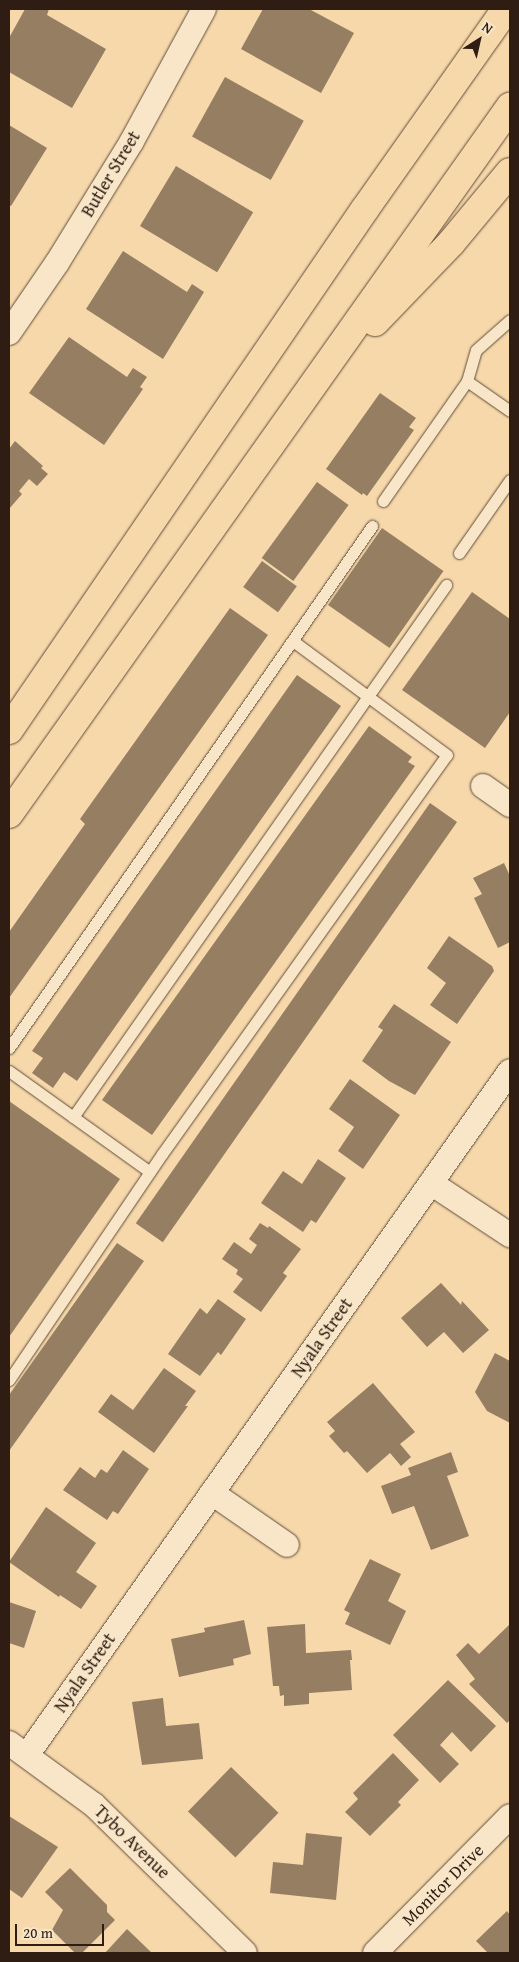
<!DOCTYPE html>
<style>
body{margin:0}
#map{position:relative;width:519px;height:1962px;overflow:hidden;background:#f6d8aa;font-family:"Gentium Book Plus",serif}
div>[style]{position:absolute}
[style*='--x']{left:calc(var(--x)*1px);top:calc(var(--y)*1px);width:calc(var(--w)*1px);rotate:calc(var(--a)*1deg)}
.building>*{inset:0;background:#967e62;transform-origin:0 0}
.roads{filter:drop-shadow(0 0 1px #614c3a) drop-shadow(0 0 1px #614c3a)}
.lane>*{height:11px;margin:-5.5px;padding:0 5.5px;transform-origin:5.5px;border-radius:5.5px;background:#f9e6c8}
.street>*{height:24px;margin:-12px;padding:0 12px;transform-origin:12px;border-radius:12px;background:#f9e6c8}
.highway>*{height:28px;margin:-14px;padding:0 14px;transform-origin:14px;border-radius:14px;background:#f6d8aa}
span{translate:-50% -50%;white-space:nowrap;text-align:center;line-height:1.15;-webkit-text-stroke:4.5px #f9e6c8;paint-order:stroke}
.street-label{font-size:18px;color:#2f1d14}
.frame{position:absolute;inset:0;border:10px solid #2f1d14;pointer-events:none}
.north{position:absolute;left:454px;top:15px;width:50px;height:50px;-webkit-text-stroke:4px #f9e6c8;paint-order:stroke;rotate:35deg;font-size:14px;font-weight:700;line-height:20px;text-align:center;color:#2f1d14}
.north::after{content:'';display:block;margin:auto;width:18px;height:22px;background:#2f1d14;clip-path:polygon(50% 0,100% 100%,50% 72%,0 100%)}
.scale{position:absolute;left:15px;top:1924px;width:89px;height:22px;box-sizing:border-box;border:2px solid #2f1d14;border-top:0;padding-left:6px;font-size:15px;line-height:18px;white-space:nowrap;color:#2f1d14;-webkit-text-stroke:4px #f9e6c8;paint-order:stroke}
</style>
<div id="map">
<div class="building">
<div style="clip-path:polygon(25px 9px,49px 9px,47px 15px,106px 49px,72px 108px,9px 72px,9px 38px)"></div>
<div style="clip-path:polygon(263px 9px,309px 9px,354px 33px,321px 93px,241px 49px)"></div>
<div style="left:225px;top:77px;width:90px;height:68px;rotate:29deg"></div>
<div style="clip-path:polygon(9px 125px,47px 148px,11px 206px,9px 205px)"></div>
<div style="left:176px;top:166px;width:90px;height:70px;rotate:31deg"></div>
<div style="clip-path:polygon(123px 251px,187px 292px,192px 284px,204px 292px,163px 359px,86px 309px)"></div>
<div style="clip-path:polygon(69px 337px,127px 377px,133px 368px,147px 377px,140px 387px,143px 389px,104px 445px,29px 393px)"></div>
<div style="clip-path:polygon(380px 393px,416px 418px,409px 427px,414px 430px,367px 496px,363px 493px,362px 495px,326px 469px)"></div>
<div style="clip-path:polygon(15px 441px,43px 466px,41px 468px,48px 474px,37px 486px,29px 479px,19px 491px,22px 494px,9px 509px,9px 449px)"></div>
<div style="left:317px;top:482px;width:39px;height:94px;rotate:36deg"></div>
<div style="left:382px;top:528px;width:75px;height:94px;rotate:35deg"></div>
<div style="left:262px;top:561px;width:43px;height:32px;rotate:36deg"></div>
<div style="clip-path:polygon(472px 592px,510px 619px,510px 712px,485px 748px,402px 690px)"></div>
<div style="clip-path:polygon(230px 608px,268px 635px,9px 998px,9px 932px,85px 824px,80px 819px)"></div>
<div style="clip-path:polygon(297px 675px,341px 706px,77px 1081px,64px 1072px,53px 1088px,32px 1073px,43px 1058px,32px 1051px)"></div>
<div style="clip-path:polygon(369px 726px,412px 757px,408px 762px,415px 766px,152px 1135px,102px 1100px)"></div>
<div style="left:430px;top:803px;width:33px;height:513px;rotate:35deg"></div>
<div style="clip-path:polygon(504px 863px,510px 876px,510px 942px,498px 948px,474px 898px,482px 894px,473px 878px)"></div>
<div style="clip-path:polygon(449px 936px,492px 966px,494px 971px,457px 1024px,430px 1005px,446px 983px,427px 968px)"></div>
<div style="clip-path:polygon(394px 1004px,451px 1042px,415px 1095px,389px 1081px,362px 1061px,383px 1030px,378px 1027px)"></div>
<div style="clip-path:polygon(350px 1079px,400px 1115px,363px 1169px,338px 1151px,354px 1127px,329px 1109px)"></div>
<div style="clip-path:polygon(9px 1101px,120px 1179px,9px 1337px)"></div>
<div style="clip-path:polygon(318px 1159px,346px 1178px,316px 1223px,311px 1220px,303px 1232px,261px 1203px,283px 1171px,302px 1184px)"></div>
<div style="clip-path:polygon(260px 1223px,268px 1228px,269px 1226px,301px 1249px,283px 1273px,287px 1276px,261px 1312px,233px 1292px,243px 1279px,236px 1274px,238px 1270px,222px 1259px,234px 1242px,251px 1254px,257px 1245px,249px 1239px)"></div>
<div style="clip-path:polygon(117px 1243px,144px 1261px,9px 1451px,9px 1395px)"></div>
<div style="clip-path:polygon(441px 1283px,461px 1305px,462px 1301px,489px 1330px,463px 1353px,444px 1332px,427px 1347px,401px 1318px)"></div>
<div style="clip-path:polygon(218px 1299px,246px 1319px,221px 1355px,218px 1352px,200px 1376px,168px 1354px,200px 1308px,207px 1314px)"></div>
<div style="clip-path:polygon(495px 1353px,510px 1361px,510px 1423px,487px 1411px,475px 1392px)"></div>
<div style="clip-path:polygon(164px 1368px,196px 1391px,185px 1406px,188px 1406px,154px 1453px,98px 1412px,111px 1394px,133px 1410px)"></div>
<div style="clip-path:polygon(373px 1383px,415px 1432px,400px 1444px,411px 1457px,401px 1466px,390px 1453px,367px 1473px,347px 1451px,344px 1453px,329px 1436px,335px 1431px,327px 1422px)"></div>
<div style="clip-path:polygon(123px 1450px,149px 1469px,118px 1514px,113px 1511px,107px 1520px,63px 1490px,80px 1467px,95px 1478px,101px 1469px,107px 1473px)"></div>
<div style="clip-path:polygon(451px 1452px,458px 1472px,447px 1476px,469px 1536px,431px 1550px,414px 1506px,392px 1514px,381px 1486px,411px 1475px,408px 1468px)"></div>
<div style="clip-path:polygon(46px 1507px,96px 1543px,76px 1572px,97px 1586px,81px 1609px,60px 1595px,59px 1597px,9px 1562px)"></div>
<div style="clip-path:polygon(370px 1559px,401px 1574px,388px 1601px,406px 1611px,390px 1645px,345px 1624px,350px 1613px,344px 1610px)"></div>
<div style="clip-path:polygon(9px 1602px,36px 1611px,24px 1648px,9px 1643px)"></div>
<div style="clip-path:polygon(244px 1620px,251px 1654px,233px 1659px,234px 1665px,179px 1677px,171px 1639px,205px 1632px,204px 1628px)"></div>
<div style="clip-path:polygon(305px 1624px,306px 1653px,351px 1650px,352px 1660px,350px 1660px,352px 1690px,309px 1693px,309px 1704px,284px 1706px,284px 1695px,280px 1696px,279px 1686px,273px 1686px,267px 1627px)"></div>
<div style="clip-path:polygon(510px 1624px,510px 1720px,507px 1723px,469px 1684px,475px 1679px,456px 1655px,468px 1643px,479px 1654px)"></div>
<div style="clip-path:polygon(448px 1680px,496px 1726px,471px 1752px,452px 1732px,440px 1745px,459px 1764px,440px 1783px,393px 1735px)"></div>
<div style="clip-path:polygon(163px 1698px,166px 1726px,199px 1723px,203px 1759px,142px 1765px,132px 1702px)"></div>
<div style="clip-path:polygon(393px 1753px,419px 1780px,398px 1802px,401px 1805px,370px 1836px,345px 1812px,358px 1799px,353px 1793px)"></div>
<div style="left:231px;top:1767px;width:66px;height:62px;rotate:44deg"></div>
<div style="clip-path:polygon(9px 1816px,58px 1847px,22px 1898px,9px 1889px)"></div>
<div style="clip-path:polygon(306px 1833px,342px 1837px,336px 1900px,270px 1893px,273px 1862px,303px 1865px)"></div>
<div style="clip-path:polygon(70px 1868px,107px 1905px,107px 1912px,115px 1920px,82px 1953px,75px 1953px,52px 1930px,63px 1910px,45px 1892px)"></div>
<div style="clip-path:polygon(507px 1911px,510px 1915px,510px 1953px,488px 1953px,476px 1941px)"></div>
<div style="clip-path:polygon(127px 1929px,152px 1953px,105px 1953px)"></div>
</div>
<div class="roads">
<div class="lane">
<div style="--x:467;--y:381;--w:52;--a:34.9"></div>
<div style="--x:383;--y:501;--w:146;--a:-55"></div>
<div style="--x:467;--y:381;--w:32;--a:-74"></div>
<div style="--x:476;--y:350;--w:45;--a:-41.4"></div>
<div style="--x:459;--y:553;--w:89;--a:-55.1"></div>
<div style="--x:9;--y:1048;--w:636;--a:-55.19"></div>
<div style="--x:9;--y:1071;--w:173;--a:35.6"></div>
<div style="--x:73;--y:1117;--w:650;--a:-54.96"></div>
<div style="--x:9;--y:1380;--w:273;--a:-55.9"></div>
<div style="--x:162;--y:1154;--w:490;--a:-54.5"></div>
<div style="--x:447;--y:755;--w:192;--a:-143.5"></div>
</div>
<div class="street">
<div style="--x:9;--y:333;--w:85;--a:-55.6"></div>
<div style="--x:57;--y:263;--w:143;--a:-58.4"></div>
<div style="--x:132;--y:141;--w:150;--a:-61.4"></div>
<div style="--x:483;--y:786;--w:33;--a:35"></div>
<div style="--x:431;--y:1183;--w:95;--a:33.4"></div>
<div style="--x:212;--y:1493;--w:91;--a:34.7"></div>
<div style="--x:9;--y:1743;--w:105;--a:36.1"></div>
<div style="--x:94;--y:1805;--w:211;--a:44.4"></div>
<div style="--x:27;--y:1755;--w:837;--a:-54.77"></div>
<div style="--x:375;--y:1953;--w:192;--a:-45.4"></div>
</div>
<div class="highway">
<div style="--x:375;--y:322;--w:110;--a:-46.1"></div>
<div style="--x:451;--y:243;--w:92;--a:-50.3"></div>
<div style="--x:9;--y:730;--w:631;--a:-55.66"></div>
<div style="--x:365;--y:209;--w:245;--a:-54.8"></div>
<div style="--x:9;--y:814;--w:867;--a:-54.68"></div>
</div>
</div>
<div class="street-label">
<span style="left:111px;top:174px;rotate:-59deg">Butler Street</span>
<span style="left:322px;top:1338px;rotate:-55deg">Nyala Street</span>
<span style="left:85px;top:1673px;rotate:-55deg">Nyala Street</span>
<span style="left:132px;top:1842px;rotate:44deg">Tybo Avenue</span>
<span style="left:443px;top:1885px;rotate:-45deg">Monitor Drive</span>
</div>
<div class="frame"></div>
<div class="north">N</div>
<div class="scale">20 m</div>
</div>
